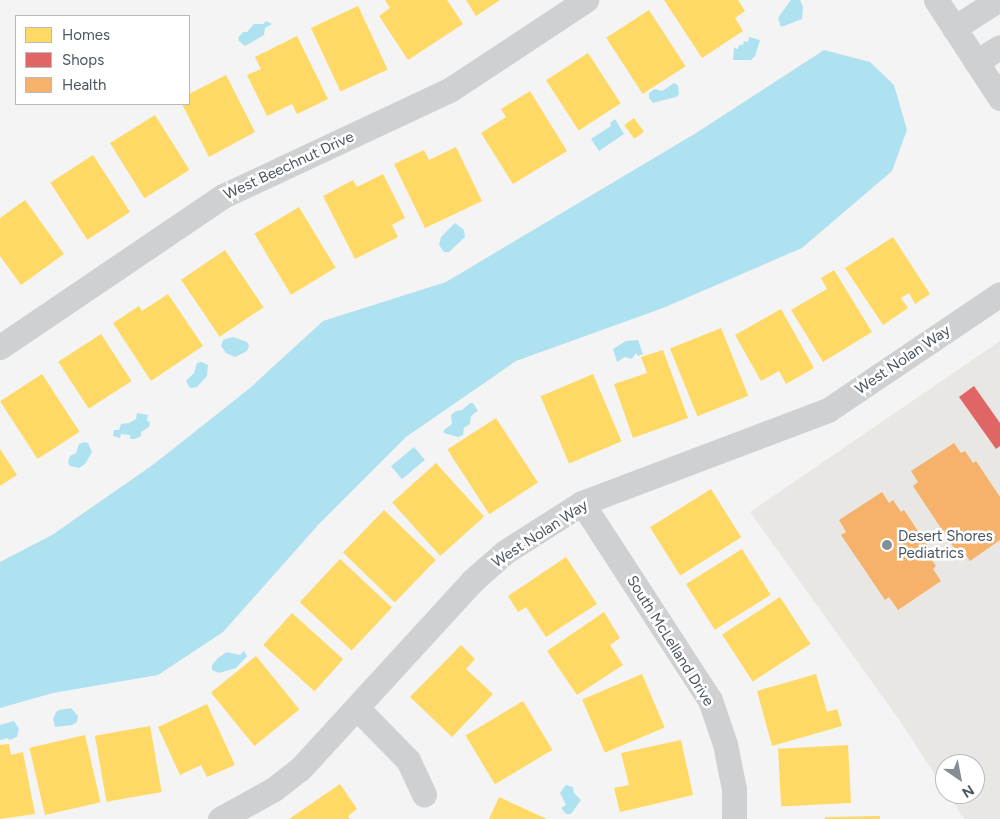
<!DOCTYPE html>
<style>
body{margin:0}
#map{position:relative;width:1000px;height:819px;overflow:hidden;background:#f4f4f4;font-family:Figtree,sans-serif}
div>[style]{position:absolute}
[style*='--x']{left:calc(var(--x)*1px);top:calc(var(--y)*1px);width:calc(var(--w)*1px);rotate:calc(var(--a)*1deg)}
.commercial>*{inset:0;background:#e8e7e3}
.water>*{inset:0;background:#aee2f0;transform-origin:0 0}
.homes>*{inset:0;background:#ffd966;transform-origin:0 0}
.shops>*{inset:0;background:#e06666}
.health>*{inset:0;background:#f6b26b}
.street>*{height:25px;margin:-12.5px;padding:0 12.5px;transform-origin:12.5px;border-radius:12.5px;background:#ced0d2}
.dots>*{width:14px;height:14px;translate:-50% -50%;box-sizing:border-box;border:2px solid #fff;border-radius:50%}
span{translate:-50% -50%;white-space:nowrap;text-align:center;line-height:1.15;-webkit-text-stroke:5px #fff;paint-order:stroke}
.street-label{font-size:15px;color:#4a5661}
.poi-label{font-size:15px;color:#4a5661}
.left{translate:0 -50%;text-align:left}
.legend{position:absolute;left:15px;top:15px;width:175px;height:90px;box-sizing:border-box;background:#fff;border:1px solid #b7bbc0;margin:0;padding:6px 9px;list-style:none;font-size:15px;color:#4a5661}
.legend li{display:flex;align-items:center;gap:10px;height:25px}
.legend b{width:25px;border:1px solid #b7bbc0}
.north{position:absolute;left:935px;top:754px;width:50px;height:50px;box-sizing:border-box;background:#fff;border:1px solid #b7bbc0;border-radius:50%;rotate:147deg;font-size:14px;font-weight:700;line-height:20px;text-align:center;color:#4a5661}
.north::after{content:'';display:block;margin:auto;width:18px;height:22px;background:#868d94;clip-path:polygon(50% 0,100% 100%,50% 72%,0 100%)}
</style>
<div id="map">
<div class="commercial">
<div style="clip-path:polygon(1000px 341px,1000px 819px,964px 819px,948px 794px,975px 794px,975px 764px,945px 764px,945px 790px,900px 721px,750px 512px)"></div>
</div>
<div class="water">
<div style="clip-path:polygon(791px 0,800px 0,803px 7px,802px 19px,781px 27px,778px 18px)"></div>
<div style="clip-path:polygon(266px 21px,272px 24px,265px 28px,264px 35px,245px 46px,239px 41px,238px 38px,243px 32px,247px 32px,254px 24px,263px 24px)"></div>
<div style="clip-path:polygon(749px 37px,760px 40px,755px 56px,751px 60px,733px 60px,734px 48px,738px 49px,739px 45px,743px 45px,744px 41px,748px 42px)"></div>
<div style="clip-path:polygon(824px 50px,870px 62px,894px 85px,907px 130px,892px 171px,802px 248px,663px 308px,516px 361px,406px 437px,319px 524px,223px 632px,158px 675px,53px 693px,0 708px,0 562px,52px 535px,154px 464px,250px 388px,323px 321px,446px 282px,696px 133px)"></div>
<div style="clip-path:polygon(674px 83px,678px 85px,679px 94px,676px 97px,653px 103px,649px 98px,649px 93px,655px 89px,662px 91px)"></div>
<div style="clip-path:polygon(615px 119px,624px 134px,599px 151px,591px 139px,611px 126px,610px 123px)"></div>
<div style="clip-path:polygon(455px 223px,464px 230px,465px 237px,449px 252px,444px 252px,439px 245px,441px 237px)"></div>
<div style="clip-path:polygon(233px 337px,247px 342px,249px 346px,247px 351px,235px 357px,226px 353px,221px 346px,223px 340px)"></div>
<div style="clip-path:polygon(638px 340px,643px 354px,638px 356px,636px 353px,632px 359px,625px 357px,617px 362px,613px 349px,626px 341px)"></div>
<div style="clip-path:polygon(202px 362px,208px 365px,207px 376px,197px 387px,190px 388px,186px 381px,194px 373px,197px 363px)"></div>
<div style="clip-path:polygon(470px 403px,473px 403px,478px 411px,471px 416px,470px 424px,464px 428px,463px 435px,458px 437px,444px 433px,444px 430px,452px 424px,451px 415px,456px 411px,462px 410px)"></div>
<div style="clip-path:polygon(137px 413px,148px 415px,147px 421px,150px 422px,149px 427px,141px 432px,141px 436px,135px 439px,130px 439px,130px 435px,121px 434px,120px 438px,113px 436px,114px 430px,119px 430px,121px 424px,129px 423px,136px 419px)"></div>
<div style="clip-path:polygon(84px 442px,88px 443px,92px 452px,85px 464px,79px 468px,70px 466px,68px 462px,70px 456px,76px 453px,79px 444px)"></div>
<div style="left:414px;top:447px;width:17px;height:30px;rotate:50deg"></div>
<div style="clip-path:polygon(244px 651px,247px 656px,236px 668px,219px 673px,212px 670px,212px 665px,218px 658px,227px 652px,240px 655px)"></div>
<div style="clip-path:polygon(71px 708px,78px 716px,77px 722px,72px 725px,55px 727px,53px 719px,56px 712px,59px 710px)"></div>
<div style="clip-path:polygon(14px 721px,19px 729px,17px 737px,9px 740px,8px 738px,0 740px,0 725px)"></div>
<div style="clip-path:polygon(566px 785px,573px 787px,574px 793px,581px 800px,571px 814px,566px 814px,561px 808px,566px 805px,560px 793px)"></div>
</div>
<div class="homes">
<div style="clip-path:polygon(385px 0,447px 0,463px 24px,408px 60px,379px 16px,390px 8px)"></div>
<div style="clip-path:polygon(466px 0,500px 0,476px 16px)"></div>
<div style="clip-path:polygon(664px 0,738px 0,745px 11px,735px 18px,743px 31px,702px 58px)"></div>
<div style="left:358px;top:6px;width:70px;height:52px;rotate:65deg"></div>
<div style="left:649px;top:10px;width:67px;height:51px;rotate:57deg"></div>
<div style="clip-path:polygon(297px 36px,328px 99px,297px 114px,292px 104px,267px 116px,247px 75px,261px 69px,255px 57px)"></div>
<div style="left:588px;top:53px;width:60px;height:50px;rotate:57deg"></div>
<div style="clip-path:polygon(226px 75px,255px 132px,209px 157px,182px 104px,189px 104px,189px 94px)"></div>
<div style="clip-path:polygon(530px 91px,567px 151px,513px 184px,481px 133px,506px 117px,501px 109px)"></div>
<div style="left:155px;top:115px;width:65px;height:53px;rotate:58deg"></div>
<div style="left:634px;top:118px;width:17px;height:12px;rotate:54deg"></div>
<div style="clip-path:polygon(456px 147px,482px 201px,425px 228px,394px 164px,424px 150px,429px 160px)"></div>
<div style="left:93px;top:155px;width:68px;height:51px;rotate:57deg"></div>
<div style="clip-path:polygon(383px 174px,405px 218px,392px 225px,398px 237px,355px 259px,323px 196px,353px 180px,357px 187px)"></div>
<div style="clip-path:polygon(25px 200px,64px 254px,21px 285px,0 256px,0 218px)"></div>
<div style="left:299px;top:207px;width:71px;height:52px;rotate:59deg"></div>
<div style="clip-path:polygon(893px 237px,930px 294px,915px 304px,909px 293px,901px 298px,908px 308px,883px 325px,845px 268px)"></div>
<div style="left:225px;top:250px;width:69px;height:53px;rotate:56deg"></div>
<div style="clip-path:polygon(834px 270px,872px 332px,823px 362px,791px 310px,827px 289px,821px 278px)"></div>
<div style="clip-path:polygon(168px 294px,203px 346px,151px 381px,113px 323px,139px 306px,142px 311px)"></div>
<div style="clip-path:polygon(781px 309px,814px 368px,786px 384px,779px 371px,761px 381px,735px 335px)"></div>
<div style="left:721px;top:328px;width:73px;height:55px;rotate:68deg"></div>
<div style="left:101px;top:334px;width:56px;height:51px;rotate:57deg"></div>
<div style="clip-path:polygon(663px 350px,688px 418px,633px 438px,614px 384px,647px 373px,641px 357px)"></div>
<div style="left:42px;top:374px;width:69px;height:50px;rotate:57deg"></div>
<div style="left:593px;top:374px;width:73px;height:57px;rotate:67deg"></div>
<div style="left:496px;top:418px;width:77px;height:58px;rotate:57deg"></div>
<div style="clip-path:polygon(0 449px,17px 475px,0 486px)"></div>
<div style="left:436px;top:463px;width:72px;height:59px;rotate:48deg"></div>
<div style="left:711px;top:489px;width:57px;height:72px;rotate:58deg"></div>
<div style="left:384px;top:510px;width:72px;height:59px;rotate:44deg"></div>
<div style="left:742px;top:549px;width:54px;height:66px;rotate:58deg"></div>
<div style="clip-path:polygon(566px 557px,597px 604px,546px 637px,526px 607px,518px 612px,508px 596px)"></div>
<div style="left:340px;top:559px;width:71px;height:59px;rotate:43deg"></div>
<div style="left:780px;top:597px;width:56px;height:69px;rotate:57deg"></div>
<div style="clip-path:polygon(604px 612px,620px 638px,610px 645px,623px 665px,577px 695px,547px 651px)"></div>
<div style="left:292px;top:613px;width:69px;height:43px;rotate:42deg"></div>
<div style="clip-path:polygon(461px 645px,475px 659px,466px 669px,493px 694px,452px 737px,410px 697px)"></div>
<div style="left:256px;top:656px;width:69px;height:58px;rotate:51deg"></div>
<div style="left:642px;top:674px;width:58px;height:65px;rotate:67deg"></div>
<div style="clip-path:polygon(816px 674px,827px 712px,837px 709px,842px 726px,772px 746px,757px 691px)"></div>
<div style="left:523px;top:701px;width:57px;height:67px;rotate:59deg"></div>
<div style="clip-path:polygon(207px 704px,235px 765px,207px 777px,201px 765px,180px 775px,158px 727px)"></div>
<div style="left:150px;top:726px;width:67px;height:56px;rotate:80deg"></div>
<div style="left:85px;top:735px;width:69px;height:57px;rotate:77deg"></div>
<div style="clip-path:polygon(681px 740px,693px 795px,620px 812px,614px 788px,629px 785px,621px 753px)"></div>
<div style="clip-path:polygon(9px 744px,11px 755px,23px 752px,35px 814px,0 819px,0 745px)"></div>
<div style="left:848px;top:745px;width:58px;height:70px;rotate:87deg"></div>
<div style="clip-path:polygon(340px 784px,357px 809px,348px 816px,350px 819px,289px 819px)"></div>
<div style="clip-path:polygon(499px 797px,547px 819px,489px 819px)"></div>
<div style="clip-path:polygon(880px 816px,880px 819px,825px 819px,825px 817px)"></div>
</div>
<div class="shops">
<div style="clip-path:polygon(974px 386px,1000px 423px,1000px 446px,996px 449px,959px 397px)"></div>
</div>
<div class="health">
<div style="clip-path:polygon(954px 443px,961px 453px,965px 451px,973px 463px,976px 461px,1000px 497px,1000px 540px,970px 561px,961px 548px,956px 551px,913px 486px,918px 482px,911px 471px)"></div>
<div style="clip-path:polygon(882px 492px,889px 503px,893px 500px,901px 512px,904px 510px,933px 554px,929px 556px,936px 566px,933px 569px,941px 581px,898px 610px,889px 597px,885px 600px,841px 535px,846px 532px,839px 520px)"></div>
</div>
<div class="street">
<div style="--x:936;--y:0;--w:117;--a:56.9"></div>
<div style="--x:954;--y:28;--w:52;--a:-32.5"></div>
<div style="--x:976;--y:62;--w:28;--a:-32"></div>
<div style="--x:0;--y:347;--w:269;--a:-34.1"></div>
<div style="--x:223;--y:196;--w:252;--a:-25.1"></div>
<div style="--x:451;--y:89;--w:162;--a:-33.4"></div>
<div style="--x:582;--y:503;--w:235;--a:57"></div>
<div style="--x:710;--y:700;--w:46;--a:71.2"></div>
<div style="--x:725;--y:744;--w:46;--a:78.7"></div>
<div style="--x:734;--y:789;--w:30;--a:90"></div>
<div style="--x:357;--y:708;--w:73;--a:45.6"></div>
<div style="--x:408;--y:760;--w:38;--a:65"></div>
<div style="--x:220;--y:819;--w:62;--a:-29.1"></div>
<div style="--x:274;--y:789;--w:33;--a:-38"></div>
<div style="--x:300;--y:769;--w:255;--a:-47.5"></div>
<div style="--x:472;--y:581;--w:44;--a:-41.3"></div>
<div style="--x:505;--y:552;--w:91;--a:-32.5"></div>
<div style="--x:582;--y:503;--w:263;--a:-20.7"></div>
<div style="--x:828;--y:410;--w:207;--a:-34"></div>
</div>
<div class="dots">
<div style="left:887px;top:545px;background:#868d94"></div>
</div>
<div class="street-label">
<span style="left:289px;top:166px;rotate:-25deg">West Beechnut Drive</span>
<span style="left:903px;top:360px;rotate:-34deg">West Nolan Way</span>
<span style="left:540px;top:534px;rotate:-33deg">West Nolan Way</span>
<span style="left:670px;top:641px;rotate:58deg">South McLelland Drive</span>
</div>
<div class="poi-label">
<span class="left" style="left:898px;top:545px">Desert Shores<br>Pediatrics</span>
</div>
<ul class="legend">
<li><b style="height:14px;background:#ffd966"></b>Homes</li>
<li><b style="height:14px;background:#e06666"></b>Shops</li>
<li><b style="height:14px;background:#f6b26b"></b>Health</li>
</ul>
<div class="north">N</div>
</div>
